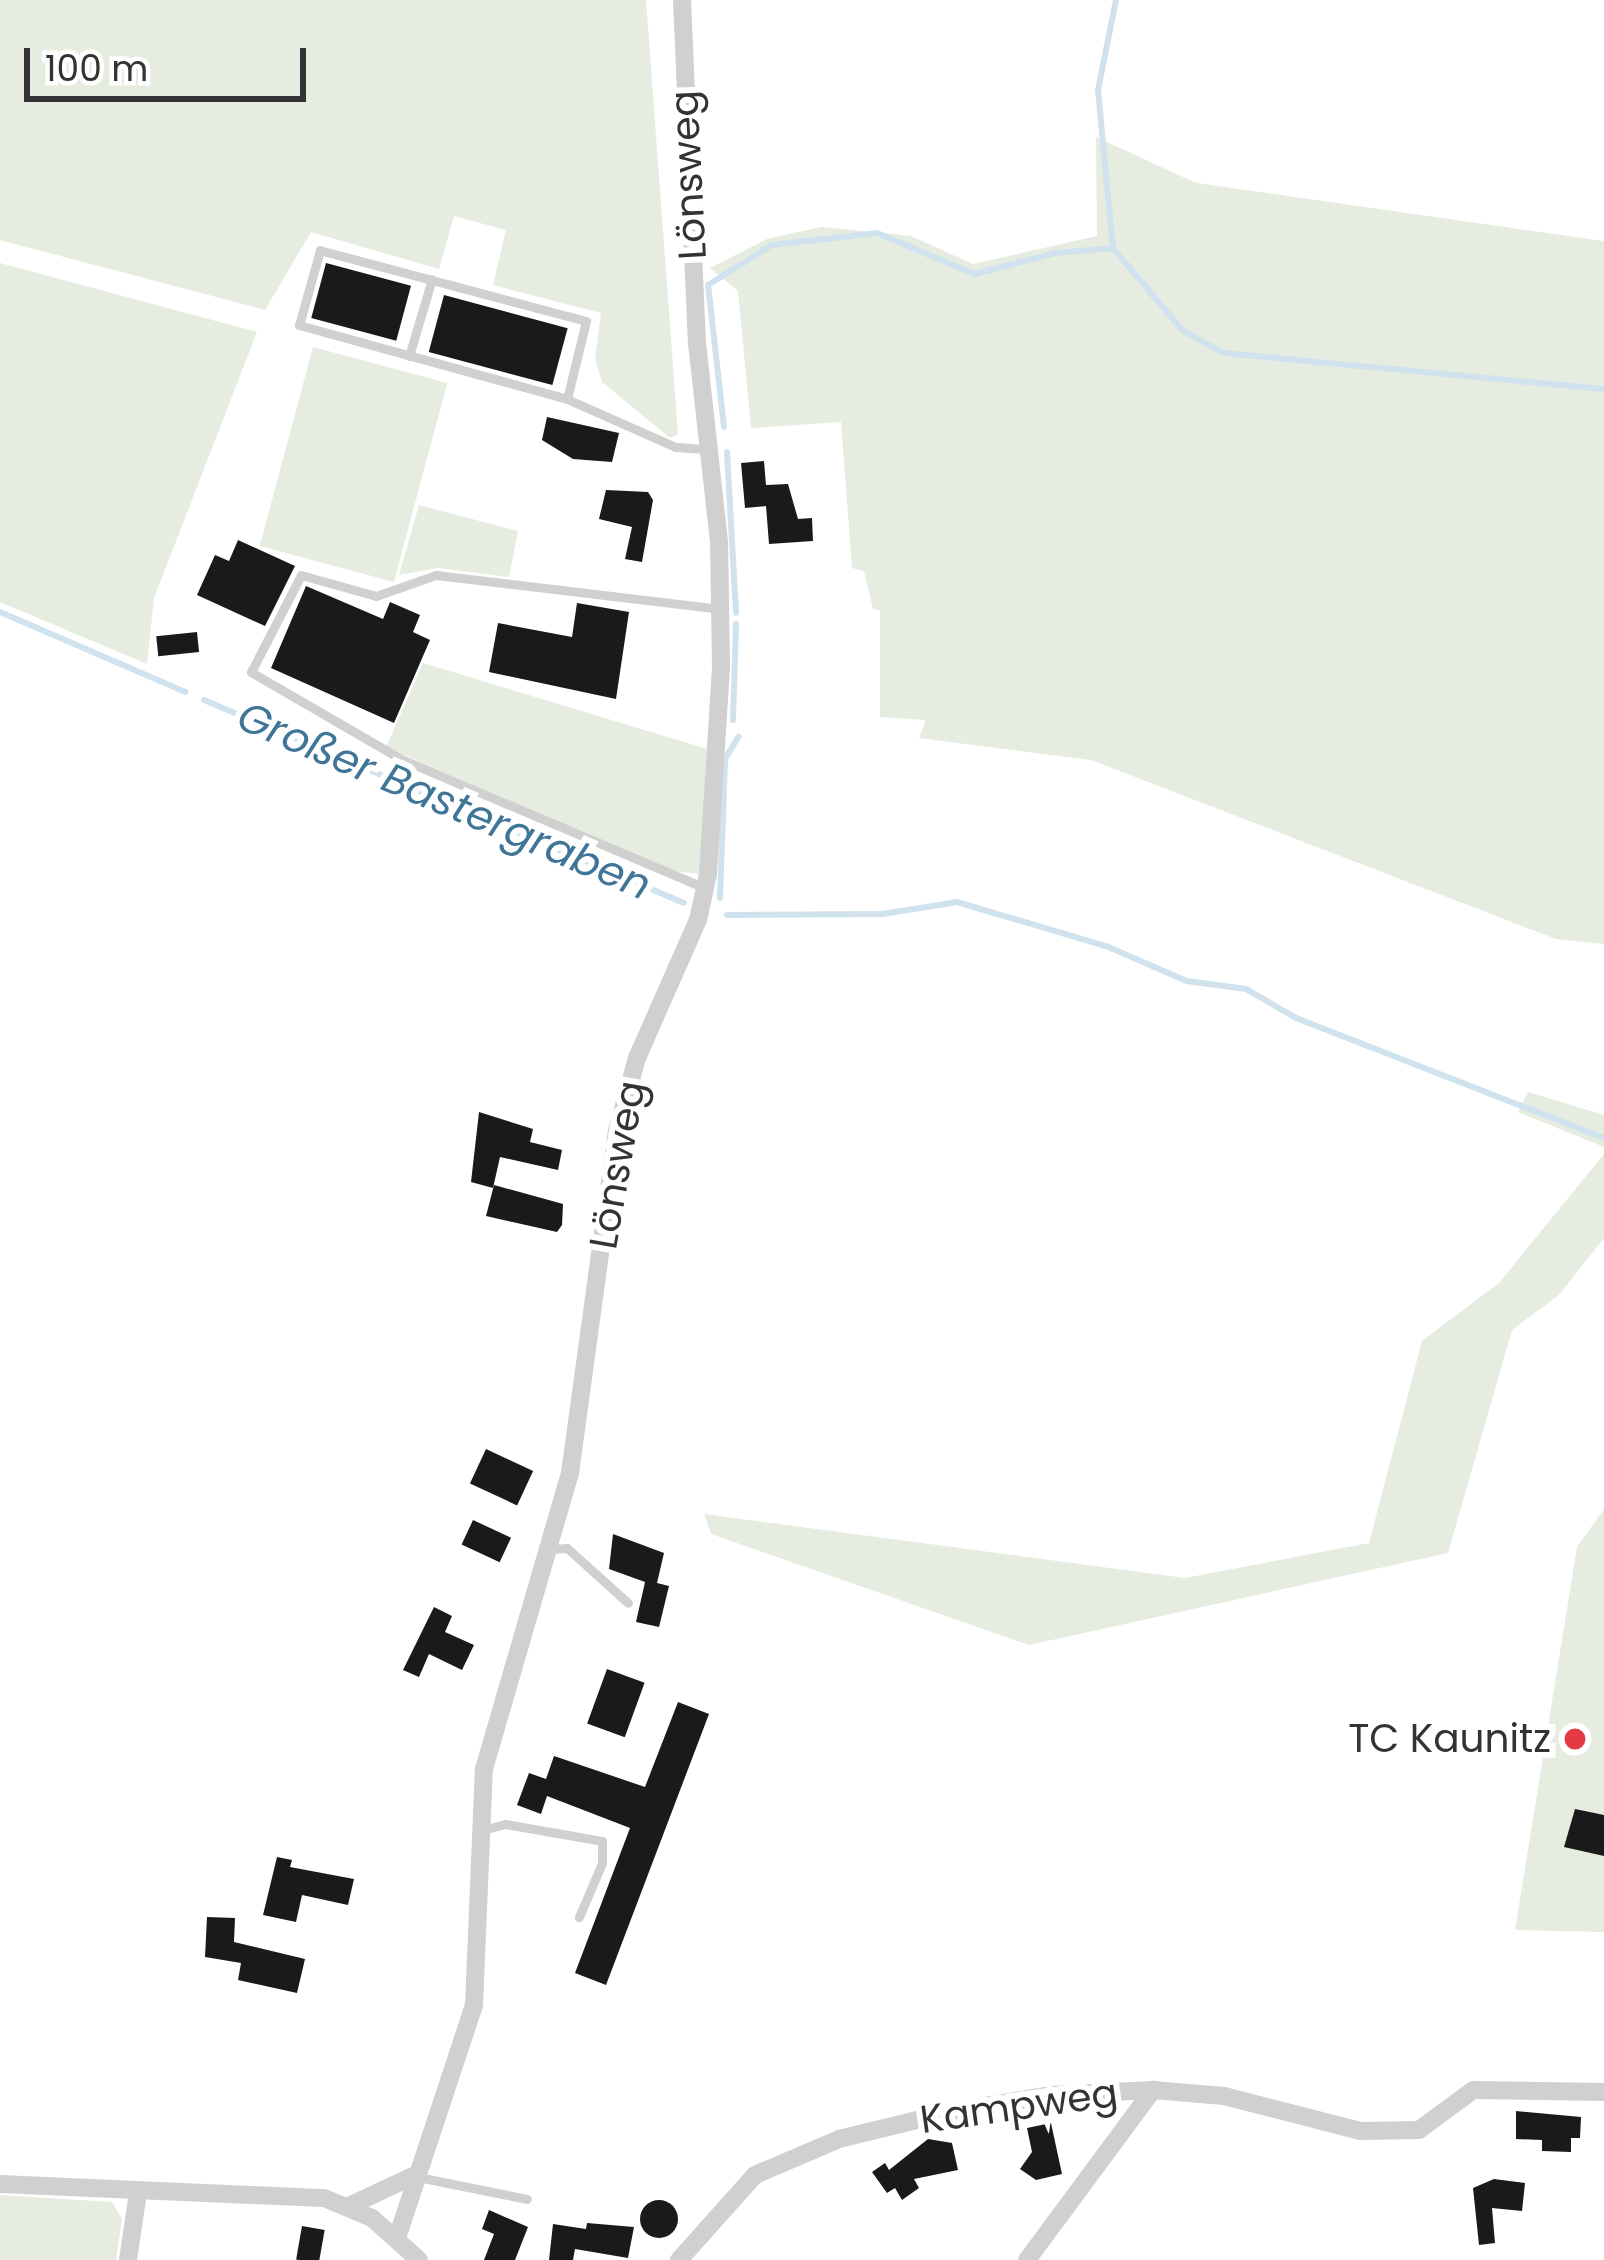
<!DOCTYPE html>
<meta charset="utf-8">
<style>
body{margin:0}
#map{position:relative;width:1604px;height:2260px;overflow:hidden;background:#fff;font-family:Poppins,sans-serif}
div>[style]{position:absolute}
[style*='--x']{left:calc(var(--x)*1px);top:calc(var(--y)*1px);width:calc(var(--w)*1px);rotate:calc(var(--a)*1deg)}
.green>*{inset:0;background:#e6ecdf;transform-origin:0 0}
.stream>*{height:6px;margin:-3px;padding:0 3px;transform-origin:3px;border-radius:3px;background:#cfe2ee}
.building>*{inset:0;background:#1a1a1a;transform-origin:0 0}
.round{border-radius:50%}
.lane>*{height:9px;margin:-4.5px;padding:0 4.5px;transform-origin:4.5px;border-radius:4.5px;background:#d0d0d0}
.street>*{height:18px;margin:-9px;padding:0 9px;transform-origin:9px;border-radius:9px;background:#d0d0d0}
.dots>*{width:33px;height:33px;translate:-50% -50%;box-sizing:border-box;border:6px solid #fff;border-radius:50%}
span{translate:-50% -50%;white-space:nowrap;text-align:center;line-height:1.15;-webkit-text-stroke:12px #fff;paint-order:stroke}
.street-label{font-size:39px;color:#333}
.poi-label{font-size:39px;color:#333}
.right{translate:-100% -50%;text-align:right}
.water-label{font-size:42px;color:#3f7597;font-style:italic}
.scale{position:absolute;left:24px;top:48px;width:282px;height:54px;box-sizing:border-box;border:6px solid #333;border-top:0;padding-left:15px;font-size:36px;line-height:42px;white-space:nowrap;color:#333;-webkit-text-stroke:9px #fff;paint-order:stroke}
</style>
<div id="map">
<div class="green">
<div style="clip-path:polygon(0 0,646px 0,678px 434px,670px 438px,602px 382px,595px 359px,601px 313px,493px 285px,506px 230px,454px 216px,439px 269px,311px 232px,265px 310px,0 240px)"></div>
<div style="clip-path:polygon(1096px 137px,1196px 183px,1604px 241px,1604px 944px,1556px 939px,1091px 760px,919px 738px,926px 720px,880px 717px,880px 610px,873px 609px,864px 571px,852px 568px,841px 422px,751px 428px,738px 291px,710px 268px,767px 239px,821px 227px,911px 236px,973px 264px,1097px 236px)"></div>
<div style="clip-path:polygon(0 263px,257px 332px,154px 598px,147px 664px,0 602px)"></div>
<div style="left:313px;top:347px;width:139px;height:206px;rotate:15deg"></div>
<div style="clip-path:polygon(419px 505px,518px 531px,509px 577px,438px 568px,399px 575px)"></div>
<div style="clip-path:polygon(423px 663px,707px 749px,700px 874px,670px 871px,386px 747px)"></div>
<div style="clip-path:polygon(1528px 1092px,1604px 1115px,1604px 1147px,1518px 1112px)"></div>
<div style="clip-path:polygon(1604px 1154px,1604px 1238px,1559px 1295px,1512px 1330px,1448px 1553px,1029px 1645px,711px 1534px,704px 1514px,1185px 1578px,1369px 1543px,1422px 1341px,1499px 1283px)"></div>
<div style="clip-path:polygon(1604px 1509px,1604px 1932px,1515px 1930px,1577px 1547px)"></div>
<div style="clip-path:polygon(0 2195px,112px 2202px,122px 2219px,116px 2260px,0 2260px)"></div>
</div>
<div class="stream">
<div style="--x:1116;--y:0;--w:92;--a:101.3"></div>
<div style="--x:1098;--y:90;--w:159;--a:84.6"></div>
<div style="--x:1113;--y:248;--w:107;--a:49.9"></div>
<div style="--x:1182;--y:330;--w:47;--a:29.3"></div>
<div style="--x:1223;--y:353;--w:383;--a:5.4"></div>
<div style="--x:724;--y:427;--w:143;--a:-96.4"></div>
<div style="--x:708;--y:285;--w:75;--a:-32"></div>
<div style="--x:772;--y:245;--w:106;--a:-6.5"></div>
<div style="--x:877;--y:233;--w:105;--a:22.9"></div>
<div style="--x:974;--y:274;--w:85;--a:-14.4"></div>
<div style="--x:1056;--y:253;--w:57;--a:-5"></div>
<div style="--x:727;--y:452;--w:161;--a:86.8"></div>
<div style="--x:0;--y:612;--w:202;--a:23.3"></div>
<div style="--x:204;--y:700;--w:521;--a:22.92"></div>
<div style="--x:733;--y:720;--w:96;--a:-88.2"></div>
<div style="--x:720;--y:898;--w:139;--a:-87.9"></div>
<div style="--x:725;--y:759;--w:26;--a:-59"></div>
<div style="--x:727;--y:915;--w:156;--a:-0.4"></div>
<div style="--x:883;--y:914;--w:75;--a:-9.2"></div>
<div style="--x:957;--y:902;--w:155;--a:16.5"></div>
<div style="--x:1106;--y:946;--w:88;--a:23.4"></div>
<div style="--x:1187;--y:981;--w:60;--a:7.7"></div>
<div style="--x:1246;--y:989;--w:58;--a:30.1"></div>
<div style="--x:1296;--y:1018;--w:331;--a:21.3"></div>
</div>
<div class="building">
<div style="left:326px;top:263px;width:88px;height:57px;rotate:15deg"></div>
<div style="left:444px;top:295px;width:128px;height:59px;rotate:15deg"></div>
<div style="clip-path:polygon(547px 417px,619px 433px,612px 462px,573px 459px,542px 440px)"></div>
<div style="clip-path:polygon(764px 461px,766px 485px,788px 484px,798px 519px,812px 518px,813px 541px,769px 544px,766px 506px,745px 508px,741px 463px)"></div>
<div style="clip-path:polygon(606px 490px,648px 492px,653px 500px,642px 562px,625px 559px,632px 527px,599px 519px)"></div>
<div style="clip-path:polygon(238px 540px,295px 566px,265px 626px,197px 595px,215px 555px,229px 561px)"></div>
<div style="clip-path:polygon(306px 586px,383px 619px,390px 602px,420px 615px,413px 632px,430px 640px,394px 723px,271px 668px)"></div>
<div style="clip-path:polygon(577px 603px,629px 612px,616px 699px,489px 672px,498px 623px,572px 637px)"></div>
<div style="left:197px;top:632px;width:20px;height:41px;rotate:84deg"></div>
<div style="clip-path:polygon(479px 1112px,533px 1129px,530px 1142px,562px 1150px,558px 1170px,500px 1157px,493px 1188px,471px 1182px)"></div>
<div style="clip-path:polygon(494px 1185px,563px 1204px,562px 1225px,557px 1232px,486px 1216px)"></div>
<div style="left:486px;top:1449px;width:52px;height:38px;rotate:25deg"></div>
<div style="left:473px;top:1520px;width:42px;height:27px;rotate:25deg"></div>
<div style="clip-path:polygon(613px 1534px,664px 1553px,657px 1583px,669px 1586px,659px 1627px,636px 1622px,645px 1582px,609px 1569px)"></div>
<div style="clip-path:polygon(434px 1607px,452px 1616px,445px 1632px,474px 1645px,462px 1670px,429px 1654px,419px 1677px,403px 1670px)"></div>
<div style="left:607px;top:1669px;width:40px;height:58px;rotate:20deg"></div>
<div style="clip-path:polygon(678px 1702px,709px 1714px,606px 1985px,575px 1973px,630px 1828px,547px 1796px,541px 1814px,517px 1805px,529px 1773px,546px 1779px,554px 1756px,645px 1787px)"></div>
<div style="clip-path:polygon(1575px 1809px,1604px 1815px,1604px 1856px,1564px 1847px)"></div>
<div style="clip-path:polygon(277px 1857px,292px 1860px,290px 1867px,354px 1879px,348px 1905px,302px 1895px,296px 1922px,263px 1915px)"></div>
<div style="clip-path:polygon(207px 1917px,235px 1918px,234px 1942px,305px 1959px,297px 1993px,238px 1980px,241px 1963px,205px 1957px)"></div>
<div style="clip-path:polygon(1516px 2111px,1581px 2117px,1580px 2138px,1571px 2138px,1571px 2152px,1542px 2151px,1542px 2140px,1516px 2139px)"></div>
<div style="clip-path:polygon(1051px 2123px,1062px 2174px,1036px 2180px,1020px 2169px,1032px 2152px,1027px 2128px)"></div>
<div style="clip-path:polygon(928px 2139px,952px 2143px,958px 2170px,914px 2179px,919px 2188px,902px 2200px,895px 2188px,887px 2193px,872px 2172px,885px 2163px,889px 2170px)"></div>
<div style="clip-path:polygon(1494px 2179px,1525px 2183px,1522px 2211px,1492px 2208px,1495px 2243px,1479px 2245px,1473px 2188px)"></div>
<div class="round" style="left:640px;top:2200px;width:38px;height:38px"></div>
<div style="clip-path:polygon(489px 2210px,528px 2227px,515px 2260px,484px 2260px,494px 2234px,482px 2229px)"></div>
<div style="clip-path:polygon(587px 2223px,634px 2227px,628px 2258px,575px 2249px,573px 2260px,549px 2260px,553px 2224px,586px 2229px)"></div>
<div style="left:302px;top:2226px;width:23px;height:34px;rotate:10deg"></div>
</div>
<div class="lane">
<div style="--x:409;--y:356;--w:80;--a:-73.4"></div>
<div style="--x:567;--y:399;--w:80;--a:-76.3"></div>
<div style="--x:586;--y:321;--w:275;--a:-165.1"></div>
<div style="--x:320;--y:250;--w:78;--a:105.6"></div>
<div style="--x:299;--y:325;--w:278;--a:15.4"></div>
<div style="--x:567;--y:399;--w:119;--a:23.8"></div>
<div style="--x:676;--y:447;--w:32;--a:4"></div>
<div style="--x:705;--y:888;--w:330;--a:-157"></div>
<div style="--x:401;--y:759;--w:173;--a:-149.9"></div>
<div style="--x:251;--y:672;--w:109;--a:-62.7"></div>
<div style="--x:301;--y:575;--w:78;--a:15.6"></div>
<div style="--x:376;--y:596;--w:64;--a:-19.3"></div>
<div style="--x:436;--y:575;--w:286;--a:6.8"></div>
<div style="--x:552;--y:1549;--w:15;--a:-4"></div>
<div style="--x:567;--y:1548;--w:82;--a:42"></div>
<div style="--x:479;--y:1831;--w:27;--a:-15"></div>
<div style="--x:505;--y:1824;--w:98;--a:9.9"></div>
<div style="--x:602;--y:1841;--w:22;--a:90"></div>
<div style="--x:602;--y:1863;--w:59;--a:113.1"></div>
<div style="--x:418;--y:2177;--w:111;--a:11.4"></div>
</div>
<div class="street">
<div style="--x:0;--y:2184;--w:324;--a:2.5"></div>
<div style="--x:324;--y:2198;--w:52;--a:22.6"></div>
<div style="--x:372;--y:2218;--w:63;--a:41.8"></div>
<div style="--x:347;--y:2207;--w:73;--a:-25.2"></div>
<div style="--x:397;--y:2238;--w:245;--a:-71.7"></div>
<div style="--x:474;--y:2005;--w:236;--a:-87.6"></div>
<div style="--x:484;--y:1769;--w:308;--a:-73.8"></div>
<div style="--x:570;--y:1473;--w:345;--a:-82.2"></div>
<div style="--x:617;--y:1131;--w:76;--a:-74.7"></div>
<div style="--x:637;--y:1058;--w:151;--a:-66.2"></div>
<div style="--x:698;--y:920;--w:47;--a:-77.7"></div>
<div style="--x:708;--y:874;--w:208;--a:-86.4"></div>
<div style="--x:721;--y:666;--w:124;--a:-90.9"></div>
<div style="--x:719;--y:542;--w:199;--a:-96.3"></div>
<div style="--x:697;--y:344;--w:344;--a:-92.5"></div>
<div style="--x:128;--y:2260;--w:69;--a:-81.6"></div>
<div style="--x:679;--y:2260;--w:114;--a:-48.2"></div>
<div style="--x:755;--y:2175;--w:91;--a:-23.2"></div>
<div style="--x:839;--y:2139;--w:114;--a:-13.7"></div>
<div style="--x:950;--y:2112;--w:102;--a:-9.6"></div>
<div style="--x:1051;--y:2095;--w:102;--a:-2.8"></div>
<div style="--x:1153;--y:2090;--w:71;--a:4.8"></div>
<div style="--x:1224;--y:2096;--w:140;--a:14.4"></div>
<div style="--x:1360;--y:2131;--w:59;--a:-1"></div>
<div style="--x:1419;--y:2130;--w:67;--a:-36.5"></div>
<div style="--x:1473;--y:2090;--w:131;--a:0.9"></div>
<div style="--x:1027;--y:2260;--w:212;--a:-53.5"></div>
</div>
<div class="dots">
<div style="left:1575px;top:1739px;background:#e63946"></div>
</div>
<div class="street-label">
<span style="left:689px;top:175px;rotate:-93deg">Lönsweg</span>
<span style="left:618px;top:1165px;rotate:-80deg">Lönsweg</span>
<span style="left:1019px;top:2107px;rotate:-8deg">Kampweg</span>
</div>
<div class="poi-label">
<span class="right" style="left:1551px;top:1739px">TC Kaunitz</span>
</div>
<div class="water-label">
<span style="left:444px;top:801px;rotate:23deg">Großer Bastergraben</span>
</div>
<div class="scale">100 m</div>
</div>
